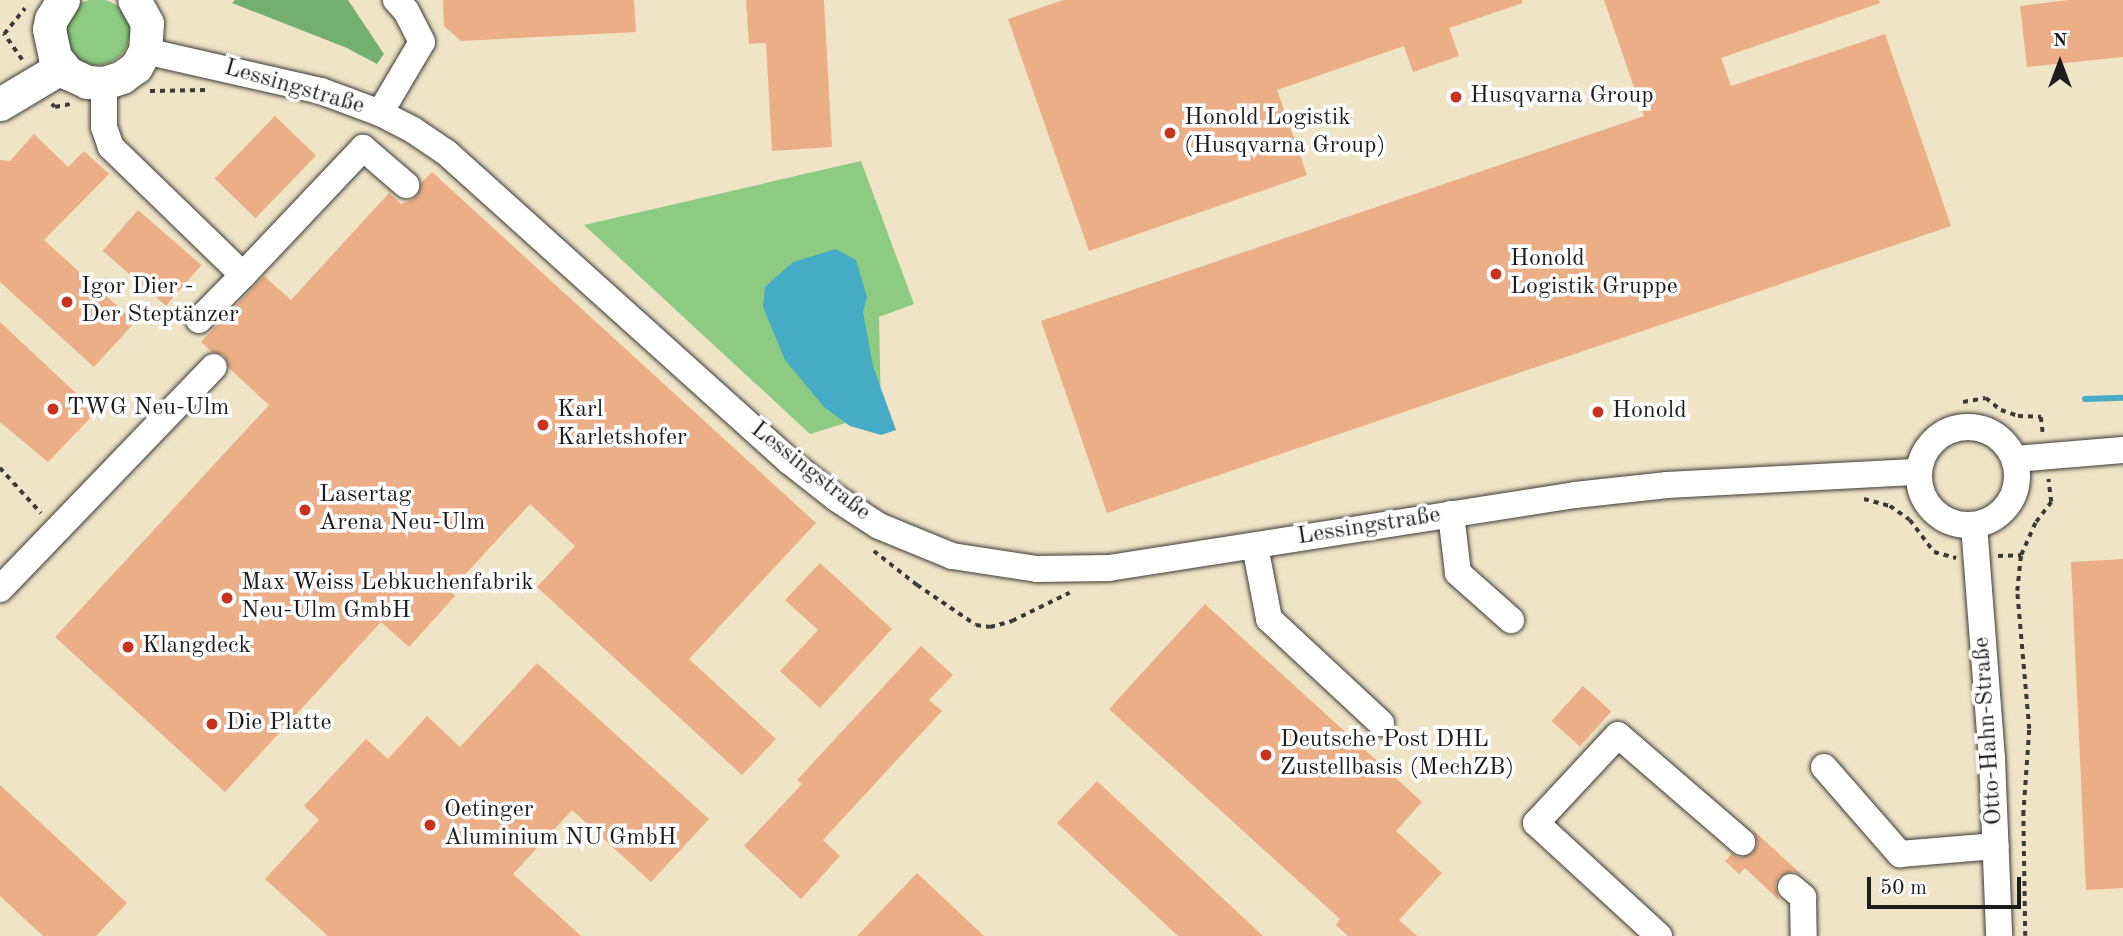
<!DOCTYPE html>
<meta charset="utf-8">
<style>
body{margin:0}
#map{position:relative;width:2123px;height:936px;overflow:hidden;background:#f0e4c7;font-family:"Old Standard TT",serif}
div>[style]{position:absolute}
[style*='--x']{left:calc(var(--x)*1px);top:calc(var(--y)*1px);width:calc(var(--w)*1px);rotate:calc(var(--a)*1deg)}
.green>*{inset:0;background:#8dcb82}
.round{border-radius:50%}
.forest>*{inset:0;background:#72af70}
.water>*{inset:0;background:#46acc5}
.stream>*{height:6px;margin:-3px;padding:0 3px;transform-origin:3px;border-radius:3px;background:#46acc5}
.building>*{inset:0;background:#ebae87;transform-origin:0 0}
.path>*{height:3.5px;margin-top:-1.75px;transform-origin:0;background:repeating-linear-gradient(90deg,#3c3a36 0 5px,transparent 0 10px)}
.roads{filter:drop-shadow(0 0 2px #3c3a36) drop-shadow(0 0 2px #3c3a36)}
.minor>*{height:26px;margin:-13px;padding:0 13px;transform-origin:13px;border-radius:13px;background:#fff}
.minor>.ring{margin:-13px;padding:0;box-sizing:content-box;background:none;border:26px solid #fff;border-radius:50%}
.major>*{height:33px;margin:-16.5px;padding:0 16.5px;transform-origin:16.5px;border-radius:16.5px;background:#fff}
.dots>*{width:19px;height:19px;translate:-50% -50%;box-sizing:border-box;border:4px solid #fff;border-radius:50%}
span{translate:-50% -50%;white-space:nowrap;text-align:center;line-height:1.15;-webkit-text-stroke:7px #fff;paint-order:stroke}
.street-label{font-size:24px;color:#1c1c1c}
.poi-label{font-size:24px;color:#1c1c1c}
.left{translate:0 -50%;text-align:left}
.north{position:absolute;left:2025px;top:28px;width:70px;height:70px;-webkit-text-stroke:5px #fff;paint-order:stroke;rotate:0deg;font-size:19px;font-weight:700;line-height:28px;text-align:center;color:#1c1c1c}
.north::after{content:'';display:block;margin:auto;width:24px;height:32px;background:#1c1c1c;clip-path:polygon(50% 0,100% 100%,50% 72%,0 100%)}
.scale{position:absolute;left:1867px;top:877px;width:154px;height:32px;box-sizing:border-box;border:4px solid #1c1c1c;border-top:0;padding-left:9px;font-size:21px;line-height:24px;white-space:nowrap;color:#1c1c1c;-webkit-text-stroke:5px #fff;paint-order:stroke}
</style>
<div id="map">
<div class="green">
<div class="round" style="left:64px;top:-1px;width:66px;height:66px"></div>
<div style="clip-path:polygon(861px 161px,914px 304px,879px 317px,881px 412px,810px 434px,584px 225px)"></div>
</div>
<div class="forest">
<div style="clip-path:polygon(235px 0,348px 0,384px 54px,377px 64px,347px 48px,232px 3px)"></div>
</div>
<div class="water">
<div style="clip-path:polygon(836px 249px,856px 260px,867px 297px,863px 312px,873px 366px,896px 430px,881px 435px,850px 426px,824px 407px,785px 360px,763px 307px,765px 287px,793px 262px)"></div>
</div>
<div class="stream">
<div style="--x:2085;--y:399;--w:38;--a:-2"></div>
</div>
<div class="building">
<div style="clip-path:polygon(443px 0,634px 0,636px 32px,461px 41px,444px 26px)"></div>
<div style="clip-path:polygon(746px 0,824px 0,832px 147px,772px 151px,766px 43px,749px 44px)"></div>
<div style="clip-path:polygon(1063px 0,1522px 0,1523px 3px,1449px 28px,1459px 56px,1413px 72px,1404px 46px,1277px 90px,1307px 175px,1089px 251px,1008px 19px)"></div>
<div style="clip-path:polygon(1604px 0,1879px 0,1880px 3px,1721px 58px,1731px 86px,1885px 34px,1951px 226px,1107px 513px,1041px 321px,1644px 116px)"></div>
<div style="clip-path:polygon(2069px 0,2123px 0,2123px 57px,2027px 67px,2020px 6px)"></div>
<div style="left:275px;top:116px;width:57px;height:87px;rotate:44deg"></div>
<div style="clip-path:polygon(34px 134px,68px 167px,84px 151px,109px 174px,44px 240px,135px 322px,94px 367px,0 282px,0 160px,10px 161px)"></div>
<div style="clip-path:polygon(432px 172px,816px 523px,689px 659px,776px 739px,742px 775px,537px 587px,575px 546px,530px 504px,450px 591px,455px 596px,409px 647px,381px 622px,225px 792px,55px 637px,269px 405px,229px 368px,224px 355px,212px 352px,201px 342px,264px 276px,291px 300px,389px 193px,401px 204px,412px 200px,418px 195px,421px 183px)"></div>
<div style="left:138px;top:210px;width:84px;height:54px;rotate:41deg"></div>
<div style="clip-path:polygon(0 322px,96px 412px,48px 462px,0 422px)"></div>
<div style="clip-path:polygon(2123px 559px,2123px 888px,2086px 890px,2071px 562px)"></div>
<div style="clip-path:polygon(820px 563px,892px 629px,820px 708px,780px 671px,818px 630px,785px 600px)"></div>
<div style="clip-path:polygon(1205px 604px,1422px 802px,1396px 831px,1442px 873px,1399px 920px,1417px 936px,1348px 936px,1336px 925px,1340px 919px,1109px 709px)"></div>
<div style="clip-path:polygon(921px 646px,953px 675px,929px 700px,942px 711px,823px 840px,840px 856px,801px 899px,744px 846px,802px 784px,797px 780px)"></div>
<div style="clip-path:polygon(537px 663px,709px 819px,651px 882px,572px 810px,513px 874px,581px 936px,328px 936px,265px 879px,319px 820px,304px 806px,366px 739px,388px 759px,427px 716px,460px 747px)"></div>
<div style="left:1583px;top:686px;width:38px;height:47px;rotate:42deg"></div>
<div style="clip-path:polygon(1097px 781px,1263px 936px,1178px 936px,1057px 823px)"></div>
<div style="clip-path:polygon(0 785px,127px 903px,96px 936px,43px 936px,0 896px)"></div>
<div style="clip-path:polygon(1753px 830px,1802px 875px,1793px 871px,1779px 876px,1775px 885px,1779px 900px,1745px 868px,1739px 874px,1725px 861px,1732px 854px,1740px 858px,1753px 853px,1758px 844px)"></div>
<div style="clip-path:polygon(917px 873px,984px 936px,857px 936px)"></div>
</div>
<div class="path">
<div style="--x:22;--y:60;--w:32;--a:-125"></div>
<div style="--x:4;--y:34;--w:33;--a:-51"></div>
<div style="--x:150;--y:91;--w:56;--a:-1"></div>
<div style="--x:52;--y:104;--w:4;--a:45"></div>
<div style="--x:55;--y:107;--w:15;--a:-11"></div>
<div style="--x:1963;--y:402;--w:23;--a:-10"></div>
<div style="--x:1986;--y:398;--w:19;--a:39"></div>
<div style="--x:2001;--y:410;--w:18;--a:19"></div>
<div style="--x:2018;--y:416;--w:23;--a:2"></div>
<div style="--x:2041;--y:417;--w:16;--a:83"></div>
<div style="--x:0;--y:468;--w:61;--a:47.7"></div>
<div style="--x:1864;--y:499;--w:27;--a:15"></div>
<div style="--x:1890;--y:506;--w:24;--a:35"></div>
<div style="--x:1910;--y:520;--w:40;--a:53"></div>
<div style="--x:1934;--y:552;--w:23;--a:15"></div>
<div style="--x:874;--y:551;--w:55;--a:38.3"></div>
<div style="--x:917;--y:585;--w:71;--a:34.1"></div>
<div style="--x:976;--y:625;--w:14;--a:8"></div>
<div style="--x:990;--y:627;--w:23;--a:-15"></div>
<div style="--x:1012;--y:621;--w:64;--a:-26.2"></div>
<div style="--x:1998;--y:556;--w:23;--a:-2"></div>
<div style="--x:2025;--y:936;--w:121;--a:-90.9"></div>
<div style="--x:2023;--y:815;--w:86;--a:-86"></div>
<div style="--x:2029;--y:729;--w:139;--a:-95"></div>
<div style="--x:2017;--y:591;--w:36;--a:-84"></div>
<div style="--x:2021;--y:555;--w:36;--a:-66"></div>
<div style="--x:2036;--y:522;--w:25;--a:-53"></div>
<div style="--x:2051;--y:502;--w:23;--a:-97"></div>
</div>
<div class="roads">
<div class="minor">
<div style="--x:145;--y:51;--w:180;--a:12.8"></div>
<div style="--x:321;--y:91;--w:63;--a:20.4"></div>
<div style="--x:380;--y:113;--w:37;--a:27"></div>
<div style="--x:413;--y:130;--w:41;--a:34.1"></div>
<div style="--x:447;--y:153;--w:460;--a:42"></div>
<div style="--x:789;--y:461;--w:60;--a:38.2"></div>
<div style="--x:836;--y:498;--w:51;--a:33.1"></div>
<div style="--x:879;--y:526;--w:79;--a:22.3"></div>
<div style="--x:952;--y:556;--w:86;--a:8.7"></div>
<div style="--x:1037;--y:569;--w:72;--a:-0.8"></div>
<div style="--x:1109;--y:568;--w:472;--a:-8.9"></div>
<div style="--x:1575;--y:495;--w:93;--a:-6.2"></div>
<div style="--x:1667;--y:485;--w:252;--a:-3"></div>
<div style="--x:104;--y:83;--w:44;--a:90"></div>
<div style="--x:104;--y:127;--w:21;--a:71"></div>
<div style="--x:111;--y:147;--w:184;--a:44.1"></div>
<div style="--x:243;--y:275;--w:175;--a:-46.6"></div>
<div style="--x:363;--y:148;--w:57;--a:40.7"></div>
<div style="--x:380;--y:113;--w:82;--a:-59.4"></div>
<div style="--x:422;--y:42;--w:35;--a:-117"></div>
<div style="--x:406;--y:11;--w:15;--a:-132"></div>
<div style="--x:199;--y:320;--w:63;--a:-45.6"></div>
<div class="ring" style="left:1919px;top:427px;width:72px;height:72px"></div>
<div style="--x:2015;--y:459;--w:108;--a:-4.8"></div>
<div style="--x:1451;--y:514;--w:59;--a:83.2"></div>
<div style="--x:1458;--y:573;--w:71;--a:41.6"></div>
<div style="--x:1974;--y:525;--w:234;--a:85.6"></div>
<div style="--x:1992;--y:758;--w:178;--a:87.7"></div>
<div style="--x:1255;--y:546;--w:74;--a:79.1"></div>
<div style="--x:1269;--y:619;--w:153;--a:42.9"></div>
<div style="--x:0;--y:589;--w:308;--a:-46.1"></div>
<div style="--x:1824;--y:767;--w:116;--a:48.9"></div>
<div style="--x:1900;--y:854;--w:96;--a:-4.8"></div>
<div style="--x:1791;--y:887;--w:16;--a:40"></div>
<div style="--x:1803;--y:897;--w:39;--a:89"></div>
<div style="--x:1659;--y:936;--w:167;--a:-137.4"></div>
<div style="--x:1536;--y:823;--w:120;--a:-47"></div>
<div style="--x:1618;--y:735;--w:164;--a:40.8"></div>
</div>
<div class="major">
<div style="--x:63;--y:0;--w:22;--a:122"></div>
<div style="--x:51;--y:19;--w:10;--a:101"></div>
<div style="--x:49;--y:29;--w:29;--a:78"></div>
<div style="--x:55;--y:57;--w:21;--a:51"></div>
<div style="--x:68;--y:73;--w:21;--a:25"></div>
<div style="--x:87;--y:82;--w:17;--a:3"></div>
<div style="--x:104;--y:83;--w:19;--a:-18"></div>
<div style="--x:122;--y:77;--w:17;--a:-36"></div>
<div style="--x:136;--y:67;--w:18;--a:-61"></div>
<div style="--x:145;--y:51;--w:28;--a:-86"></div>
<div style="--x:147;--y:23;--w:26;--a:-119"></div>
<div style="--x:0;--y:104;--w:72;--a:-30.8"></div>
</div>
</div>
<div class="dots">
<div style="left:1456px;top:97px;background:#c8321e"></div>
<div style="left:1170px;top:133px;background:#c8321e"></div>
<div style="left:1496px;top:274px;background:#c8321e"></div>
<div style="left:67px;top:302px;background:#c8321e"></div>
<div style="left:53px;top:409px;background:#c8321e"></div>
<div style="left:1598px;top:412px;background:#c8321e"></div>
<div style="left:543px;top:425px;background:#c8321e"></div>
<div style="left:305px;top:510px;background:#c8321e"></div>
<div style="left:227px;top:598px;background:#c8321e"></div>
<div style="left:128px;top:647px;background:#c8321e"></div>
<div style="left:212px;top:724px;background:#c8321e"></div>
<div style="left:1266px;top:755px;background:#c8321e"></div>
<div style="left:430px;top:825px;background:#c8321e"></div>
</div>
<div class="street-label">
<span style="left:294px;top:88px;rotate:16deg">Lessingstraße</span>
<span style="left:810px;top:472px;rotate:38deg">Lessingstraße</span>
<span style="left:1369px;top:527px;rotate:-9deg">Lessingstraße</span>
<span style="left:1989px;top:731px;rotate:-94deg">Otto-Hahn-Straße</span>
</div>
<div class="poi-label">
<span class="left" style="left:1470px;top:97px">Husqvarna Group</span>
<span class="left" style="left:1184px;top:133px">Honold Logistik<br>(Husqvarna Group)</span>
<span class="left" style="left:1510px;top:274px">Honold<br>Logistik Gruppe</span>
<span class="left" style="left:81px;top:302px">Igor Dier -<br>Der Steptänzer</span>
<span class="left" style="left:67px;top:409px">TWG Neu-Ulm</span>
<span class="left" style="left:557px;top:425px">Karl<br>Karletshofer</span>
<span class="left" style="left:1612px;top:412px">Honold</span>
<span class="left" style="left:319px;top:510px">Lasertag<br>Arena Neu-Ulm</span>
<span class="left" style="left:241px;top:598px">Max Weiss Lebkuchenfabrik<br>Neu-Ulm GmbH</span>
<span class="left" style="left:142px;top:647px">Klangdeck</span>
<span class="left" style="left:226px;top:724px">Die Platte</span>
<span class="left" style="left:1280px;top:755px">Deutsche Post DHL<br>Zustellbasis (MechZB)</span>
<span class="left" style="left:444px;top:825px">Oetinger<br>Aluminium NU GmbH</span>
</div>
<div class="north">N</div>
<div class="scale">50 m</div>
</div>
